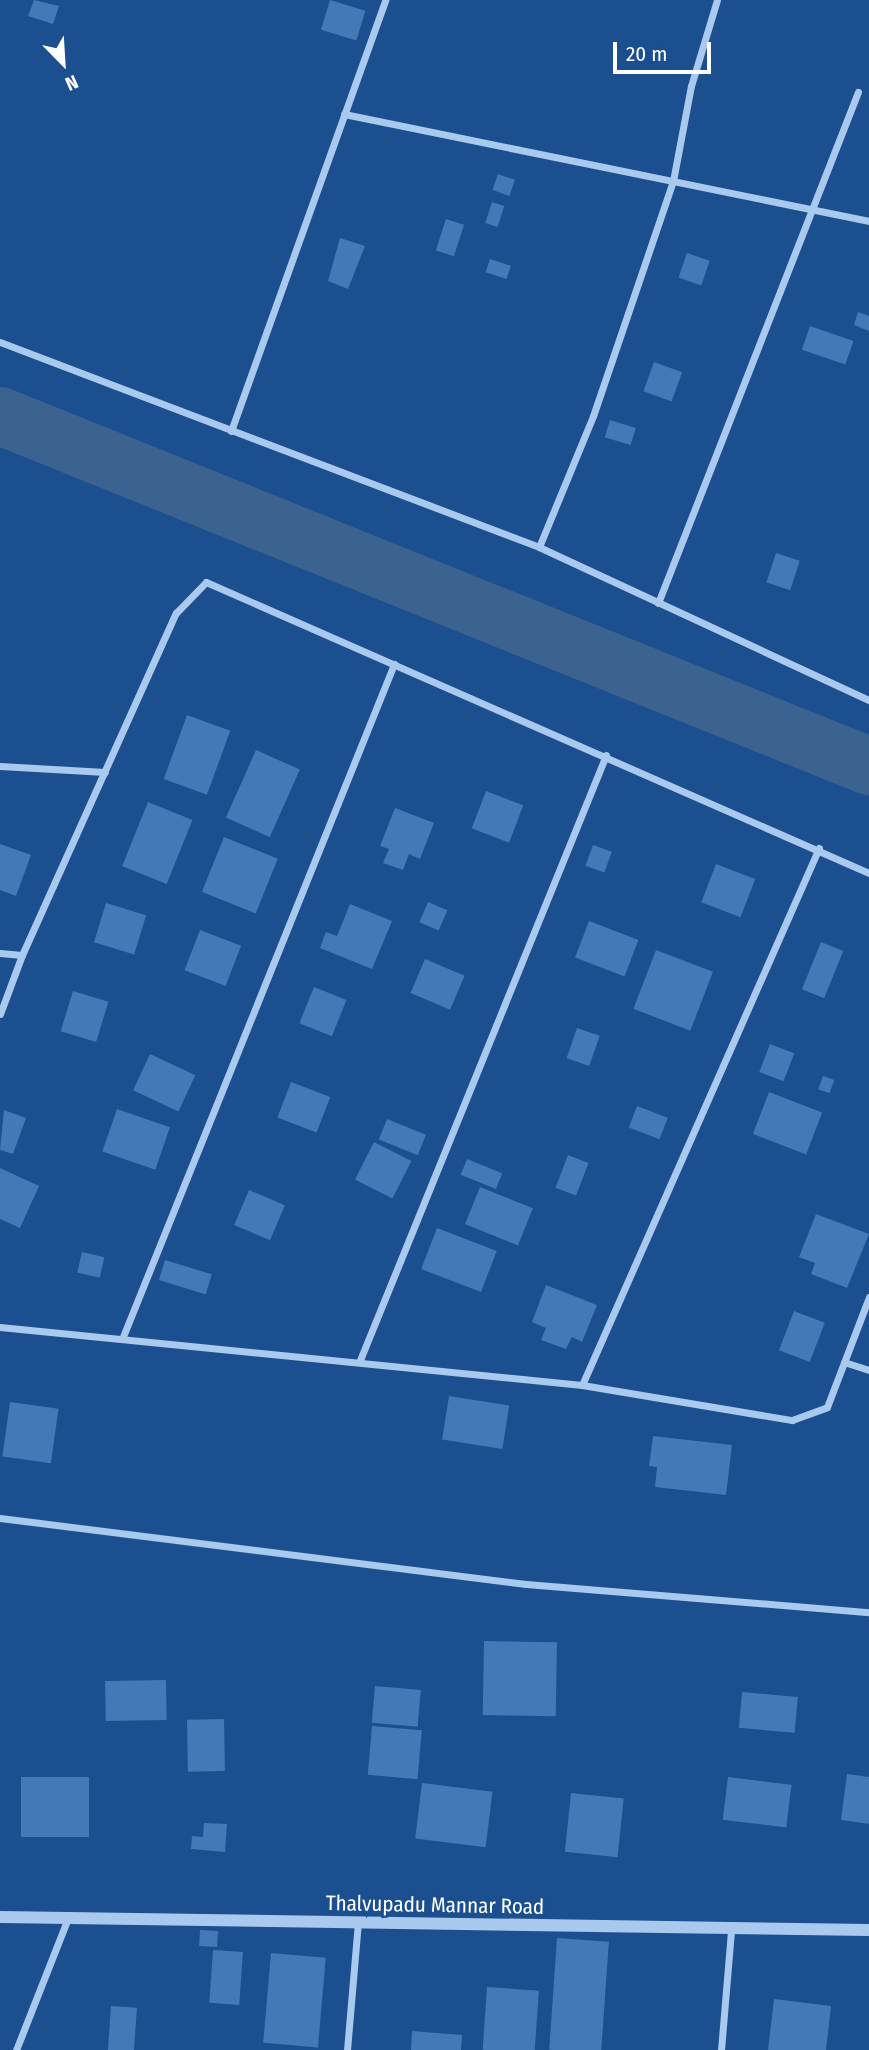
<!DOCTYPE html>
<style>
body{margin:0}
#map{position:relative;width:869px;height:2050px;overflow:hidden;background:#1b4f8f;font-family:"Fira Sans Condensed",sans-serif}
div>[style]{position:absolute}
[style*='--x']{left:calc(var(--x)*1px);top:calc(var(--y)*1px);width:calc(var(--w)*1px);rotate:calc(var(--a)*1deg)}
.river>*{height:58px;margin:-29px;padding:0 29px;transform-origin:29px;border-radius:29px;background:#3c6290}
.building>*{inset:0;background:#4478b7;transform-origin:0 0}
.minor>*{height:7px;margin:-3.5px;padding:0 3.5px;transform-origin:3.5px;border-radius:3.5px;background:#a9c9ee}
.tertiary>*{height:12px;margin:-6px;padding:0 6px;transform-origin:6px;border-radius:6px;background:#a9c9ee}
span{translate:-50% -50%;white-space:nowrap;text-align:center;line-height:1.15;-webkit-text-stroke:5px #1b4f8f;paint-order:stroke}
.street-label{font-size:21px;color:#fff}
.north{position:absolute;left:28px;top:28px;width:70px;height:70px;-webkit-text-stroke:5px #1b4f8f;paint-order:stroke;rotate:156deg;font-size:19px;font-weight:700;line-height:28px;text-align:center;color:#fff}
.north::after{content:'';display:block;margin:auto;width:24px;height:32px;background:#fff;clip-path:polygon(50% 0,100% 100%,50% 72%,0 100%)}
.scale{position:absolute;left:613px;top:42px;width:98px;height:32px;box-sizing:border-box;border:4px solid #fff;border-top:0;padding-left:9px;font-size:21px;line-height:24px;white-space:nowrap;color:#fff;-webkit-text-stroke:5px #1b4f8f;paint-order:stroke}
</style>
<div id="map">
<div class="river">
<div style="--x:0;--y:416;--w:937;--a:21.94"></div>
</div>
<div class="building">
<div style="clip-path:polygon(34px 0,59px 6px,53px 24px,28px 16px)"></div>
<div style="left:330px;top:0;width:37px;height:31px;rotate:17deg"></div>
<div style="left:498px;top:174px;width:18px;height:17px;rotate:19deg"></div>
<div style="left:492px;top:202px;width:13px;height:22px;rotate:18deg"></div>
<div style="left:446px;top:219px;width:19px;height:33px;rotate:18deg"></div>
<div style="clip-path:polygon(340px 238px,365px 246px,348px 289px,328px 281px)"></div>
<div style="left:687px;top:253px;width:24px;height:26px;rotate:19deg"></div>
<div style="left:490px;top:259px;width:22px;height:14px;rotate:18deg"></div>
<div style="clip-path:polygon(858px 312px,869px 316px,869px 331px,854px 325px)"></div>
<div style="left:810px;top:326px;width:46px;height:25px;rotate:19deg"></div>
<div style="left:654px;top:362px;width:30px;height:31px;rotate:20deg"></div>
<div style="left:610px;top:420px;width:27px;height:18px;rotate:17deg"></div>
<div style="left:776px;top:553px;width:25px;height:31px;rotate:18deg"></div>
<div style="left:187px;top:715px;width:46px;height:68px;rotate:20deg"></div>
<div style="left:256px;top:750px;width:48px;height:74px;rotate:24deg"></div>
<div style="left:486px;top:791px;width:40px;height:40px;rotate:21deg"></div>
<div style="left:148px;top:802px;width:48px;height:69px;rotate:22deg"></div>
<div style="clip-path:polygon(395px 808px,434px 823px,420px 859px,409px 854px,403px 870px,383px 863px,389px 849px,380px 846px)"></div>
<div style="left:224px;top:837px;width:58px;height:59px;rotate:22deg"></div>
<div style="clip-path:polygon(0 844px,31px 855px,16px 896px,0 890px)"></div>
<div style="left:593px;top:845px;width:20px;height:22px;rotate:20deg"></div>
<div style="left:716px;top:864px;width:42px;height:41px;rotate:21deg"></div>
<div style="left:428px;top:902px;width:21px;height:22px;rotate:23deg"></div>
<div style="left:106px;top:903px;width:42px;height:41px;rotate:17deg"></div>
<div style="clip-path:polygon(350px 904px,392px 921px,372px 969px,320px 948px,326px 932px,337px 936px)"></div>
<div style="left:589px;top:921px;width:53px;height:39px;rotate:21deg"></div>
<div style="left:200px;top:930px;width:44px;height:43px;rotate:21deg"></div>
<div style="left:821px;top:942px;width:24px;height:51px;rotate:22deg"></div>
<div style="left:656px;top:950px;width:61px;height:63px;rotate:21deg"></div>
<div style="left:425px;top:959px;width:43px;height:37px;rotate:23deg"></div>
<div style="left:314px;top:987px;width:35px;height:39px;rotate:22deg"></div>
<div style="left:73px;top:991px;width:37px;height:42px;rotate:17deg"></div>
<div style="left:577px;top:1028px;width:24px;height:32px;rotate:19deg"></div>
<div style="left:770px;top:1044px;width:26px;height:30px;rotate:21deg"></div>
<div style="left:150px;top:1054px;width:50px;height:40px;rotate:25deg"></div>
<div style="left:823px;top:1076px;width:12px;height:14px;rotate:20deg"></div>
<div style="left:291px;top:1082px;width:42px;height:38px;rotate:21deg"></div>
<div style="left:769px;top:1092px;width:57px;height:45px;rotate:21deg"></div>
<div style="left:637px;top:1106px;width:33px;height:23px;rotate:21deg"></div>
<div style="left:117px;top:1109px;width:56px;height:45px;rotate:19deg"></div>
<div style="clip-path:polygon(4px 1110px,26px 1118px,13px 1154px,0 1150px)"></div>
<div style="left:387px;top:1119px;width:42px;height:22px;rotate:22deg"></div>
<div style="left:374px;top:1142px;width:42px;height:42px;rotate:27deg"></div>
<div style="left:568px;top:1155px;width:22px;height:35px;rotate:21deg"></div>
<div style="left:467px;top:1159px;width:38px;height:17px;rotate:22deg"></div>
<div style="clip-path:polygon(0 1168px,39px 1186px,20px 1228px,0 1219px)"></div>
<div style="left:480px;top:1187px;width:57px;height:40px;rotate:22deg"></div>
<div style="left:249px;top:1190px;width:39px;height:38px;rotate:23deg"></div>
<div style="clip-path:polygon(816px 1214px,869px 1234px,847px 1288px,811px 1274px,815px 1263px,799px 1257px)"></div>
<div style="left:437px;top:1228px;width:64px;height:44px;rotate:21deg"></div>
<div style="left:82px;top:1252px;width:23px;height:21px;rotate:13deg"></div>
<div style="left:165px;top:1260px;width:49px;height:21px;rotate:17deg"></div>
<div style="clip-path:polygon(546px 1285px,597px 1305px,582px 1342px,572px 1337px,566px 1349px,541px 1340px,546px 1328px,532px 1322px)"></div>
<div style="left:794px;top:1311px;width:33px;height:42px;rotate:21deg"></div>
<div style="left:449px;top:1396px;width:61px;height:44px;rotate:9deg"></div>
<div style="left:10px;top:1402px;width:49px;height:55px;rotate:8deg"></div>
<div style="clip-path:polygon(653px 1436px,732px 1445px,726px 1495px,655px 1487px,657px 1467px,649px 1466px)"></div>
<div style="left:484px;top:1641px;width:73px;height:74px;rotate:1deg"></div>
<div style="left:166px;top:1680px;width:40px;height:61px;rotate:89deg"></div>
<div style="left:375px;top:1686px;width:46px;height:37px;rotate:5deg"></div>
<div style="left:742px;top:1692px;width:56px;height:36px;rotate:5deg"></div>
<div style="left:224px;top:1719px;width:52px;height:37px;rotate:89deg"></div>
<div style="left:372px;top:1726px;width:50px;height:49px;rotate:5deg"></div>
<div style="clip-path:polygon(847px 1774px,869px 1777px,869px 1824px,841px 1820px)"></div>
<div style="left:89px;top:1777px;width:60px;height:68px;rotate:90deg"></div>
<div style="left:728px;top:1777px;width:64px;height:43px;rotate:7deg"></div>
<div style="left:422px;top:1783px;width:71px;height:56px;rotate:7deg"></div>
<div style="left:571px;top:1793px;width:53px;height:59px;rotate:6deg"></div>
<div style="clip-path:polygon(204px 1823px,227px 1824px,225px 1852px,191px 1849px,192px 1836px,203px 1837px)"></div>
<div style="left:200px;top:1930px;width:18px;height:16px;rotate:3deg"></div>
<div style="left:557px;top:1938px;width:52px;height:112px;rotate:4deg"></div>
<div style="left:213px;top:1950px;width:30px;height:53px;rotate:4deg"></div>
<div style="left:271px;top:1953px;width:55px;height:90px;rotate:5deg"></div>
<div style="left:487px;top:1987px;width:52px;height:63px;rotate:4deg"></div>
<div style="clip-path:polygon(774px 1999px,831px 2006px,826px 2050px,768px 2050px)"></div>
<div style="left:111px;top:2006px;width:26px;height:44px;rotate:4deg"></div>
<div style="clip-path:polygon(412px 2031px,462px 2035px,461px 2050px,411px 2050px)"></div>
</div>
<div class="minor">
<div style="--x:344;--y:114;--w:536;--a:11.52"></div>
<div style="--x:0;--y:342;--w:577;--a:20.82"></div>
<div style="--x:539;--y:547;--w:364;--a:24.9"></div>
<div style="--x:231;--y:431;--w:458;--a:-70.3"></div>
<div style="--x:539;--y:547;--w:142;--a:-67.6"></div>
<div style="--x:593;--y:416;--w:248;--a:-71.2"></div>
<div style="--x:673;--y:181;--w:97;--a:-79.3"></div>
<div style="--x:691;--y:86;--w:90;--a:-73.2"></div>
<div style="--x:658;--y:603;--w:549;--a:-68.63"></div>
<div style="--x:0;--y:766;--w:105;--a:3.3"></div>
<div style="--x:0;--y:953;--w:22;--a:5"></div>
<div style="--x:22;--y:955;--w:375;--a:-65.8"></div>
<div style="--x:176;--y:613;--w:43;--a:-45.9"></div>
<div style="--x:206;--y:582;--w:724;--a:23.7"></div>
<div style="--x:0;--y:1014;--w:63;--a:-69.6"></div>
<div style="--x:0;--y:1327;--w:585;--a:5.69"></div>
<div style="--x:582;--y:1385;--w:213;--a:9.5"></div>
<div style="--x:792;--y:1420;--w:37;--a:-20"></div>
<div style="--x:827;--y:1407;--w:118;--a:-69.1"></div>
<div style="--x:122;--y:1339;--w:728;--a:-68.05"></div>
<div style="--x:360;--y:1360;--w:653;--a:-67.87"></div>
<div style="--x:844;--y:1362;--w:26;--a:18"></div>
<div style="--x:582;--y:1385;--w:587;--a:-66.19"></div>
<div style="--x:0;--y:1518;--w:530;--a:7.15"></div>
<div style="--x:526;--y:1584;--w:344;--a:4.7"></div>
<div style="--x:16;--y:2050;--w:142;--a:-68.5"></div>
<div style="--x:347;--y:2050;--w:128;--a:-85.1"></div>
<div style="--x:721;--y:2050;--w:120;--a:-85.2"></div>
</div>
<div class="tertiary">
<div style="--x:0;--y:1917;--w:869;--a:0.86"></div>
</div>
<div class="street-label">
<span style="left:435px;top:1905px;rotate:1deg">Thalvupadu Mannar Road</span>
</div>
<div class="north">N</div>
<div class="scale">20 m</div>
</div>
